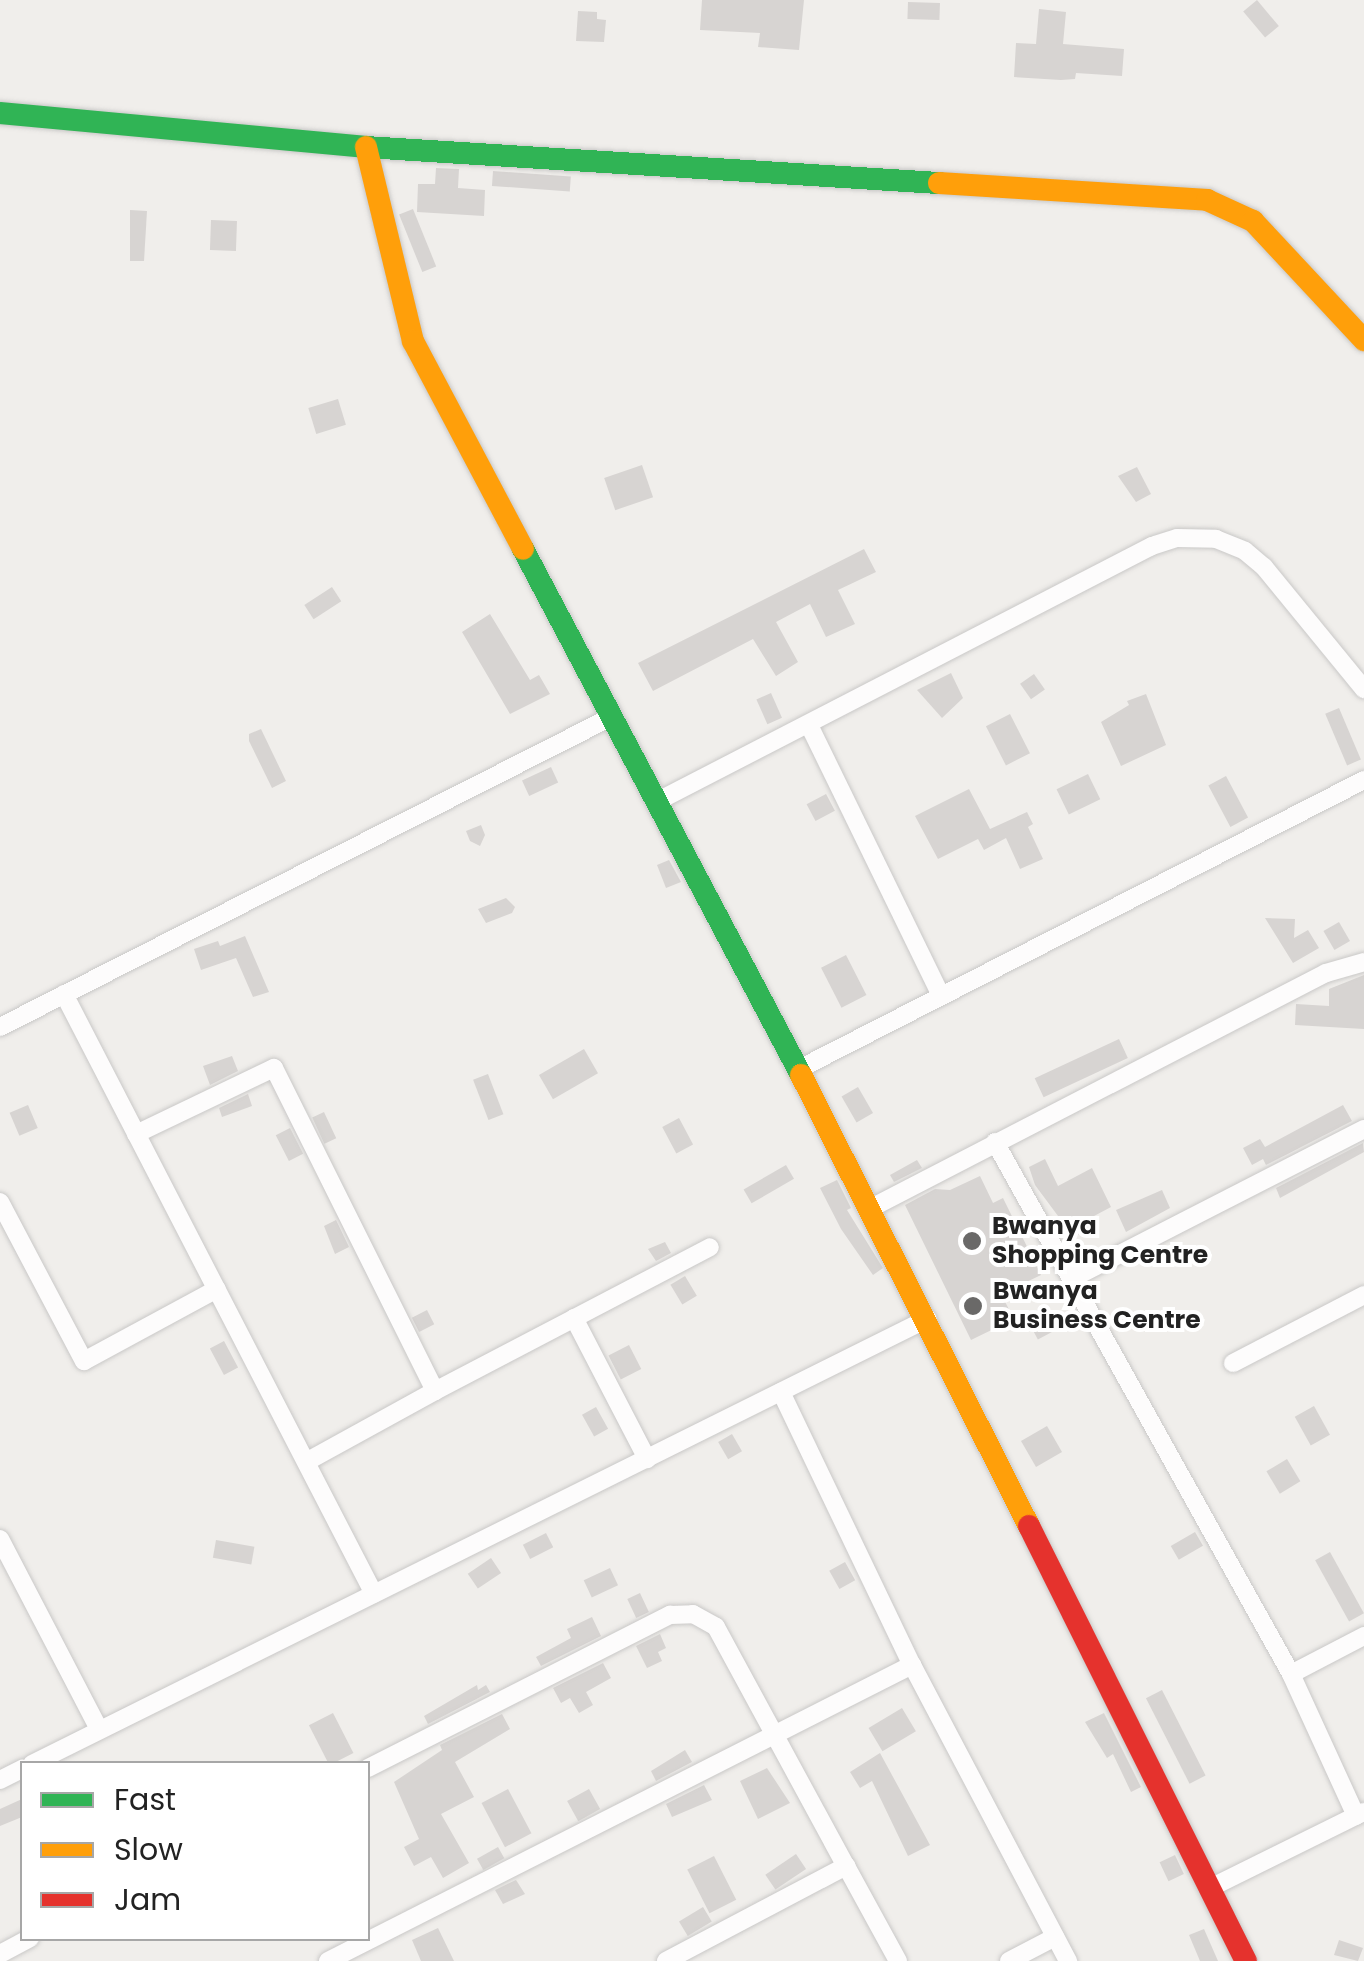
<!DOCTYPE html>
<style>
body{margin:0}
#map{position:relative;width:1364px;height:1961px;overflow:hidden;background:#f0eeeb;font-family:Poppins,sans-serif}
div>[style]{position:absolute}
[style*='--x']{left:calc(var(--x)*1px);top:calc(var(--y)*1px);width:calc(var(--w)*1px);rotate:calc(var(--a)*1deg)}
.building>*{inset:0;background:#d7d4d2;transform-origin:0 0}
.roads{filter:drop-shadow(0 0 2px #c9c8c7) drop-shadow(0 0 2px #c9c8c7)}
.street>*{height:18px;margin:-9px;padding:0 9px;transform-origin:9px;border-radius:9px;background:#fdfcfc}
.fast>*{height:22px;margin:-11px;padding:0 11px;transform-origin:11px;border-radius:11px;background:#30b455}
.slow>*{height:22px;margin:-11px;padding:0 11px;transform-origin:11px;border-radius:11px;background:#ff9f0a}
.jam>*{height:22px;margin:-11px;padding:0 11px;transform-origin:11px;border-radius:11px;background:#e5322d}
.dots>*{width:28px;height:28px;translate:-50% -50%;box-sizing:border-box;border:5px solid #fff;border-radius:50%}
span{translate:-50% -50%;white-space:nowrap;text-align:center;line-height:1.15;-webkit-text-stroke:8px #fff;paint-order:stroke}
.poi-label{font-size:25px;color:#222;font-weight:700}
.left{translate:0 -50%;text-align:left}
.legend{position:absolute;left:20px;top:1761px;width:350px;height:180px;box-sizing:border-box;background:#fff;border:2px solid #a7a7a7;margin:0;padding:12px 18px;list-style:none;font-size:30px;color:#222}
.legend li{display:flex;align-items:center;gap:20px;height:50px}
.legend b{width:50px;border:2px solid #a7a7a7}
</style>
<div id="map">
<div class="building">
<div style="clip-path:polygon(702px 0,804px 0,799px 50px,758px 47px,760px 33px,700px 30px)"></div>
<div style="left:1257px;top:0;width:34px;height:18px;rotate:50deg"></div>
<div style="left:908px;top:2px;width:32px;height:17px;rotate:2deg"></div>
<div style="clip-path:polygon(1039px 9px,1066px 12px,1063px 44px,1124px 49px,1122px 76px,1076px 73px,1075px 79px,1061px 80px,1014px 77px,1016px 43px,1036px 44px)"></div>
<div style="clip-path:polygon(578px 11px,597px 12px,597px 19px,606px 20px,604px 42px,576px 41px)"></div>
<div style="clip-path:polygon(436px 168px,459px 169px,458px 188px,485px 190px,484px 216px,417px 212px,418px 184px,435px 184px)"></div>
<div style="left:493px;top:171px;width:78px;height:15px;rotate:4deg"></div>
<div style="left:413px;top:209px;width:62px;height:15px;rotate:68deg"></div>
<div style="clip-path:polygon(130px 210px,147px 211px,144px 261px,130px 261px)"></div>
<div style="left:211px;top:220px;width:26px;height:30px;rotate:2deg"></div>
<div style="left:338px;top:399px;width:27px;height:31px;rotate:73deg"></div>
<div style="left:642px;top:465px;width:34px;height:40px;rotate:71deg"></div>
<div style="clip-path:polygon(1137px 467px,1151px 494px,1136px 502px,1118px 476px)"></div>
<div style="clip-path:polygon(864px 549px,876px 572px,838px 590px,855px 624px,826px 637px,810px 604px,776px 622px,798px 662px,776px 676px,753px 639px,653px 691px,638px 663px)"></div>
<div style="left:332px;top:587px;width:17px;height:33px;rotate:57deg"></div>
<div style="clip-path:polygon(490px 614px,530px 680px,539px 675px,550px 694px,510px 714px,462px 632px)"></div>
<div style="clip-path:polygon(951px 673px,963px 698px,942px 718px,917px 690px)"></div>
<div style="left:1034px;top:674px;width:19px;height:17px;rotate:55deg"></div>
<div style="left:771px;top:693px;width:27px;height:16px;rotate:66deg"></div>
<div style="clip-path:polygon(1146px 694px,1166px 745px,1121px 766px,1101px 722px,1129px 705px,1127px 701px)"></div>
<div style="left:1339px;top:708px;width:56px;height:15px;rotate:67deg"></div>
<div style="left:1010px;top:714px;width:44px;height:27px;rotate:63deg"></div>
<div style="clip-path:polygon(261px 729px,286px 781px,272px 788px,249px 741px,249px 734px)"></div>
<div style="left:551px;top:767px;width:17px;height:32px;rotate:65deg"></div>
<div style="left:1088px;top:774px;width:28px;height:35px;rotate:64deg"></div>
<div style="left:1226px;top:776px;width:47px;height:20px;rotate:62deg"></div>
<div style="clip-path:polygon(969px 789px,990px 829px,1027px 812px,1033px 824px,1028px 827px,1043px 859px,1020px 869px,1006px 838px,984px 850px,978px 839px,938px 859px,915px 816px)"></div>
<div style="left:826px;top:794px;width:19px;height:22px;rotate:62deg"></div>
<div style="clip-path:polygon(481px 825px,485px 835px,480px 846px,470px 841px,466px 831px)"></div>
<div style="clip-path:polygon(669px 860px,681px 882px,666px 888px,657px 865px)"></div>
<div style="clip-path:polygon(506px 898px,515px 907px,512px 913px,486px 923px,478px 909px)"></div>
<div style="clip-path:polygon(1265px 918px,1295px 919px,1294px 938px,1308px 930px,1319px 948px,1293px 963px)"></div>
<div style="left:1339px;top:922px;width:22px;height:18px;rotate:60deg"></div>
<div style="clip-path:polygon(245px 936px,269px 992px,253px 997px,236px 958px,201px 970px,194px 949px,218px 941px,220px 946px)"></div>
<div style="left:846px;top:955px;width:45px;height:28px;rotate:63deg"></div>
<div style="clip-path:polygon(1364px 975px,1364px 1029px,1295px 1025px,1296px 1004px,1329px 1006px,1329px 989px)"></div>
<div style="left:1119px;top:1039px;width:21px;height:93px;rotate:65deg"></div>
<div style="left:584px;top:1049px;width:28px;height:52px;rotate:60deg"></div>
<div style="clip-path:polygon(232px 1056px,238px 1071px,210px 1085px,203px 1066px)"></div>
<div style="left:488px;top:1074px;width:43px;height:16px;rotate:69deg"></div>
<div style="left:858px;top:1087px;width:30px;height:19px;rotate:60deg"></div>
<div style="clip-path:polygon(248px 1094px,252px 1106px,222px 1117px,219px 1108px)"></div>
<div style="left:28px;top:1105px;width:25px;height:20px;rotate:67deg"></div>
<div style="clip-path:polygon(1343px 1105px,1352px 1121px,1266px 1165px,1263px 1159px,1252px 1165px,1243px 1148px,1260px 1139px,1265px 1147px)"></div>
<div style="left:324px;top:1112px;width:29px;height:13px;rotate:65deg"></div>
<div style="left:679px;top:1118px;width:30px;height:19px;rotate:62deg"></div>
<div style="left:290px;top:1128px;width:29px;height:16px;rotate:63deg"></div>
<div style="clip-path:polygon(1363px 1143px,1364px 1152px,1280px 1198px,1276px 1188px)"></div>
<div style="clip-path:polygon(1045px 1159px,1058px 1186px,1092px 1168px,1111px 1207px,1079px 1224px,1083px 1232px,1065px 1242px,1054px 1223px,1061px 1220px,1035px 1185px,1029px 1167px)"></div>
<div style="clip-path:polygon(917px 1160px,922px 1168px,894px 1182px,890px 1175px)"></div>
<div style="left:786px;top:1165px;width:16px;height:49px;rotate:60deg"></div>
<div style="clip-path:polygon(980px 1176px,993px 1203px,1003px 1198px,1041px 1275px,1001px 1294px,1014px 1319px,971px 1340px,905px 1205px,935px 1189px,950px 1190px)"></div>
<div style="clip-path:polygon(837px 1180px,851px 1208px,847px 1210px,883px 1268px,873px 1275px,841px 1229px,820px 1188px)"></div>
<div style="clip-path:polygon(1162px 1190px,1170px 1208px,1126px 1232px,1116px 1210px)"></div>
<div style="clip-path:polygon(336px 1220px,349px 1247px,335px 1254px,324px 1226px)"></div>
<div style="clip-path:polygon(665px 1242px,671px 1253px,656px 1261px,648px 1249px)"></div>
<div style="left:685px;top:1276px;width:23px;height:17px;rotate:59deg"></div>
<div style="left:427px;top:1310px;width:16px;height:17px;rotate:63deg"></div>
<div style="left:1051px;top:1311px;width:19px;height:25px;rotate:62deg"></div>
<div style="left:224px;top:1341px;width:30px;height:16px;rotate:62deg"></div>
<div style="left:629px;top:1345px;width:27px;height:23px;rotate:63deg"></div>
<div style="left:1314px;top:1406px;width:33px;height:22px;rotate:61deg"></div>
<div style="left:596px;top:1407px;width:25px;height:16px;rotate:61deg"></div>
<div style="left:1047px;top:1426px;width:30px;height:30px;rotate:60deg"></div>
<div style="left:732px;top:1434px;width:20px;height:16px;rotate:60deg"></div>
<div style="left:1287px;top:1459px;width:26px;height:24px;rotate:59deg"></div>
<div style="left:1195px;top:1532px;width:16px;height:28px;rotate:60deg"></div>
<div style="left:546px;top:1533px;width:16px;height:26px;rotate:63deg"></div>
<div style="left:216px;top:1540px;width:39px;height:18px;rotate:10deg"></div>
<div style="left:1330px;top:1552px;width:70px;height:17px;rotate:61deg"></div>
<div style="left:491px;top:1558px;width:18px;height:28px;rotate:56deg"></div>
<div style="left:845px;top:1562px;width:21px;height:18px;rotate:61deg"></div>
<div style="left:610px;top:1568px;width:19px;height:29px;rotate:65deg"></div>
<div style="left:640px;top:1593px;width:21px;height:14px;rotate:65deg"></div>
<div style="clip-path:polygon(592px 1617px,601px 1636px,541px 1666px,536px 1657px,571px 1638px,567px 1629px)"></div>
<div style="clip-path:polygon(660px 1634px,666px 1648px,658px 1652px,662px 1661px,647px 1668px,636px 1646px)"></div>
<div style="clip-path:polygon(603px 1663px,611px 1678px,586px 1692px,593px 1705px,579px 1713px,570px 1698px,561px 1703px,553px 1688px)"></div>
<div style="clip-path:polygon(477px 1685px,478px 1690px,486px 1685px,490px 1692px,428px 1724px,424px 1716px)"></div>
<div style="left:1162px;top:1690px;width:96px;height:18px;rotate:63deg"></div>
<div style="left:902px;top:1708px;width:27px;height:39px;rotate:59deg"></div>
<div style="left:333px;top:1713px;width:45px;height:27px;rotate:63deg"></div>
<div style="clip-path:polygon(1104px 1713px,1141px 1787px,1131px 1792px,1113px 1754px,1107px 1758px,1085px 1722px)"></div>
<div style="clip-path:polygon(502px 1714px,510px 1729px,455px 1762px,474px 1797px,441px 1814px,469px 1863px,443px 1878px,431px 1857px,414px 1866px,404px 1847px,419px 1839px,394px 1782px,442px 1750px,440px 1745px)"></div>
<div style="clip-path:polygon(685px 1750px,692px 1762px,656px 1781px,651px 1771px)"></div>
<div style="clip-path:polygon(880px 1753px,930px 1845px,908px 1856px,872px 1781px,860px 1788px,850px 1772px)"></div>
<div style="clip-path:polygon(767px 1768px,790px 1803px,758px 1819px,740px 1781px)"></div>
<div style="clip-path:polygon(704px 1785px,712px 1800px,672px 1817px,666px 1804px)"></div>
<div style="left:508px;top:1789px;width:50px;height:30px;rotate:62deg"></div>
<div style="left:589px;top:1789px;width:23px;height:25px;rotate:61deg"></div>
<div style="clip-path:polygon(22px 1799px,22px 1817px,0 1826px,0 1809px)"></div>
<div style="left:498px;top:1847px;width:13px;height:24px;rotate:61deg"></div>
<div style="left:796px;top:1854px;width:18px;height:37px;rotate:56deg"></div>
<div style="left:1175px;top:1855px;width:21px;height:17px;rotate:65deg"></div>
<div style="left:714px;top:1856px;width:49px;height:30px;rotate:63deg"></div>
<div style="clip-path:polygon(516px 1880px,525px 1894px,503px 1904px,495px 1890px)"></div>
<div style="left:703px;top:1907px;width:17px;height:28px;rotate:59deg"></div>
<div style="clip-path:polygon(438px 1928px,454px 1961px,421px 1961px,412px 1940px)"></div>
<div style="clip-path:polygon(1204px 1929px,1218px 1961px,1200px 1961px,1189px 1935px)"></div>
<div style="clip-path:polygon(1339px 1940px,1363px 1948px,1358px 1961px,1334px 1955px)"></div>
</div>
<div class="roads">
<div class="street">
<div style="--x:809;--y:725;--w:301;--a:64"></div>
<div style="--x:656;--y:802;--w:558;--a:-27.3"></div>
<div style="--x:1152;--y:546;--w:26;--a:-18"></div>
<div style="--x:1177;--y:538;--w:39;--a:1"></div>
<div style="--x:1216;--y:539;--w:31;--a:22"></div>
<div style="--x:1245;--y:551;--w:25;--a:40"></div>
<div style="--x:1264;--y:567;--w:158;--a:50.7"></div>
<div style="--x:64;--y:994;--w:675;--a:62.68"></div>
<div style="--x:0;--y:1027;--w:687;--a:-26.9"></div>
<div style="--x:799;--y:1069;--w:635;--a:-27.09"></div>
<div style="--x:136;--y:1134;--w:153;--a:-25.6"></div>
<div style="--x:274;--y:1068;--w:361;--a:63.5"></div>
<div style="--x:435;--y:1391;--w:147;--a:151.2"></div>
<div style="--x:995;--y:1142;--w:609;--a:60.91"></div>
<div style="--x:1291;--y:1674;--w:156;--a:65.4"></div>
<div style="--x:0;--y:1202;--w:180;--a:62.2"></div>
<div style="--x:84;--y:1361;--w:151;--a:-28.4"></div>
<div style="--x:871;--y:1208;--w:512;--a:-27.32"></div>
<div style="--x:1326;--y:973;--w:40;--a:-16"></div>
<div style="--x:1071;--y:1279;--w:329;--a:-27.1"></div>
<div style="--x:574;--y:1318;--w:159;--a:62.6"></div>
<div style="--x:1233;--y:1363;--w:148;--a:-27.4"></div>
<div style="--x:435;--y:1391;--w:310;--a:-27.6"></div>
<div style="--x:781;--y:1392;--w:303;--a:64.4"></div>
<div style="--x:912;--y:1665;--w:335;--a:62.2"></div>
<div style="--x:0;--y:1539;--w:214;--a:62.5"></div>
<div style="--x:1291;--y:1674;--w:82;--a:-27.5"></div>
<div style="--x:32;--y:1764;--w:1000;--a:-26.44"></div>
<div style="--x:368;--y:1768;--w:339;--a:-26.9"></div>
<div style="--x:670;--y:1615;--w:23;--a:-2"></div>
<div style="--x:693;--y:1614;--w:26;--a:29"></div>
<div style="--x:716;--y:1627;--w:272;--a:61.5"></div>
<div style="--x:0;--y:1780;--w:25;--a:-27"></div>
<div style="--x:1210;--y:1888;--w:172;--a:-26.3"></div>
<div style="--x:0;--y:1954;--w:34;--a:-28"></div>
<div style="--x:328;--y:1961;--w:655;--a:-26.88"></div>
<div style="--x:666;--y:1961;--w:204;--a:-27.8"></div>
<div style="--x:846;--y:1866;--w:108;--a:61.3"></div>
<div style="--x:1009;--y:1961;--w:52;--a:-27.6"></div>
</div>
<div class="fast">
<div style="--x:0;--y:113;--w:368;--a:5.3"></div>
<div style="--x:366;--y:147;--w:574;--a:3.6"></div>
<div style="--x:523;--y:549;--w:595;--a:62.14"></div>
</div>
<div class="slow">
<div style="--x:366;--y:147;--w:200;--a:76.4"></div>
<div style="--x:413;--y:341;--w:235;--a:62.1"></div>
<div style="--x:939;--y:183;--w:269;--a:3.6"></div>
<div style="--x:1207;--y:200;--w:51;--a:24.5"></div>
<div style="--x:1253;--y:221;--w:163;--a:47"></div>
<div style="--x:801;--y:1075;--w:505;--a:63.18"></div>
</div>
<div class="jam">
<div style="--x:1029;--y:1526;--w:486;--a:63.5"></div>
</div>
</div>
<div class="dots">
<div style="left:972px;top:1241px;background:#6a6968"></div>
<div style="left:973px;top:1306px;background:#6a6968"></div>
</div>
<div class="poi-label">
<span class="left" style="left:992px;top:1241px">Bwanya<br>Shopping Centre</span>
<span class="left" style="left:993px;top:1306px">Bwanya<br>Business Centre</span>
</div>
<ul class="legend">
<li><b style="height:12px;background:#30b455"></b>Fast</li>
<li><b style="height:12px;background:#ff9f0a"></b>Slow</li>
<li><b style="height:12px;background:#e5322d"></b>Jam</li>
</ul>
</div>
